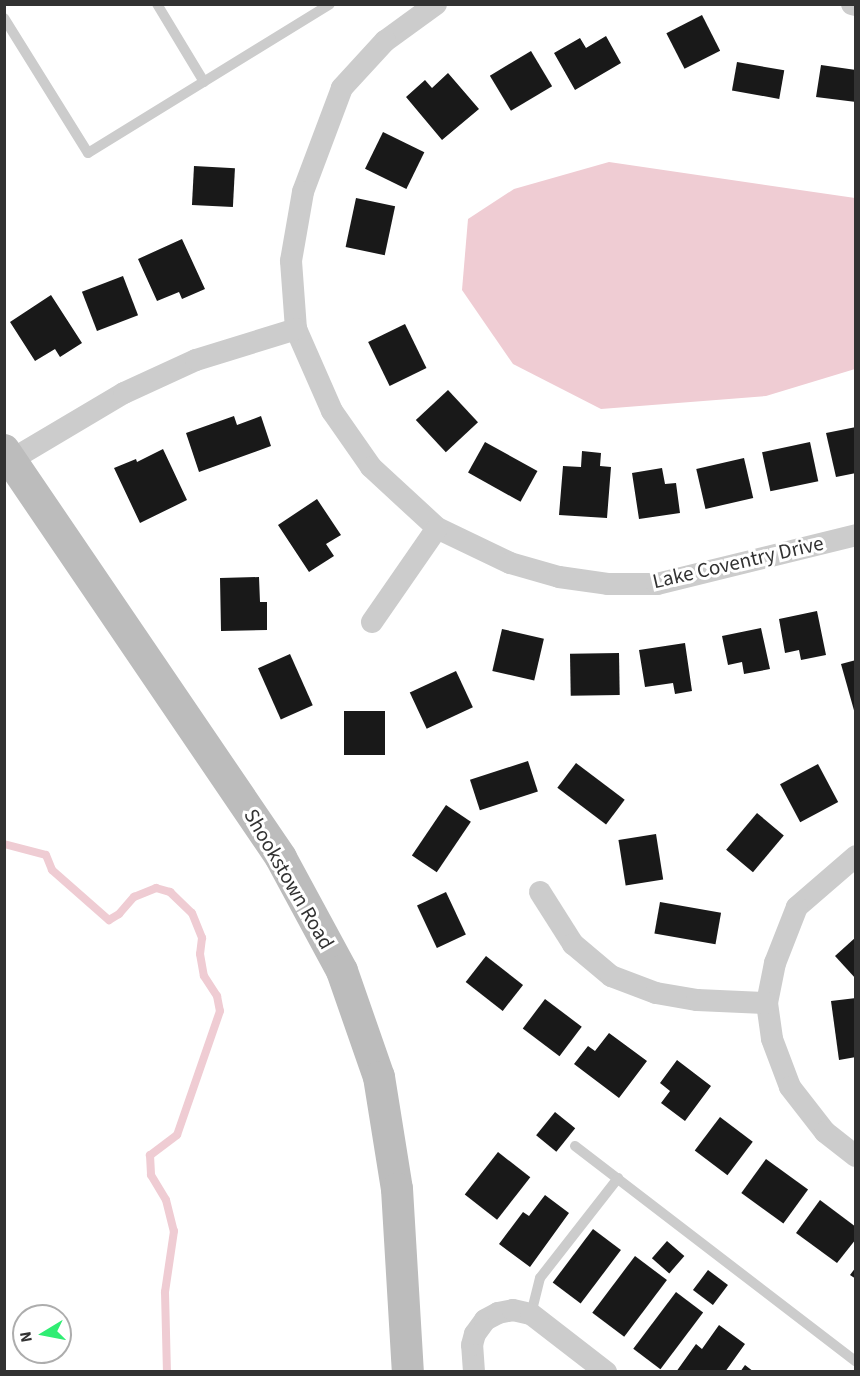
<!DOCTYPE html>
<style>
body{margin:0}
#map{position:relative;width:860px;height:1376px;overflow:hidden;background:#fff;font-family:"Source Sans 3",sans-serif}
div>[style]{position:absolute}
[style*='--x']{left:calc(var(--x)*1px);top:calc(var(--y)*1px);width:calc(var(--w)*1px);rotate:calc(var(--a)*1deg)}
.water>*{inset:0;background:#efccd3}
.stream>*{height:8px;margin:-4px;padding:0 4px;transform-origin:4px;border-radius:4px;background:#efccd3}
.building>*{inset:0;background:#191919;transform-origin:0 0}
.lane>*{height:10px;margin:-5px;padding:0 5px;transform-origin:5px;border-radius:5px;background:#ccc}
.street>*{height:22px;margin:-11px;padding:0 11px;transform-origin:11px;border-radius:11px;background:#ccc}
.secondary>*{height:32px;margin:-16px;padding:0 16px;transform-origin:16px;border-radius:16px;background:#bcbcbc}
span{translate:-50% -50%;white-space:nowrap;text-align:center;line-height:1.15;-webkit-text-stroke:6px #fff;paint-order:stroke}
.street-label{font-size:21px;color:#323232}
.frame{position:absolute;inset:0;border:6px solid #323232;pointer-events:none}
.north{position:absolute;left:12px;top:1304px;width:60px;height:60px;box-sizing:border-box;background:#fff;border:2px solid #adadad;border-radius:50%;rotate:260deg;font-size:16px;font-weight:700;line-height:24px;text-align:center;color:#323232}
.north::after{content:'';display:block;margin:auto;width:21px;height:27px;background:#30ed73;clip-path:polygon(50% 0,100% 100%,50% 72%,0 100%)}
</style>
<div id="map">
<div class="water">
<div style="clip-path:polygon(609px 162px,855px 198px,855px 369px,766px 396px,601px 409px,513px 364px,462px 290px,468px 219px,514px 189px)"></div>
</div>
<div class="stream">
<div style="--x:4;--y:844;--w:43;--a:14.7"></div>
<div style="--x:46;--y:855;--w:16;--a:68"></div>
<div style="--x:52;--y:870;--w:76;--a:41.3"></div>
<div style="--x:109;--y:920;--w:12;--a:-31"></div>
<div style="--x:119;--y:914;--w:23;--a:-49"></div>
<div style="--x:134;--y:897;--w:24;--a:-22"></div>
<div style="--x:156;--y:888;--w:15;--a:16"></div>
<div style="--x:170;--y:892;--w:30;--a:44"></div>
<div style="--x:192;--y:913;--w:27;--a:68"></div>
<div style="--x:202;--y:938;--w:16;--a:97"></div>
<div style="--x:200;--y:954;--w:22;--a:80"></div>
<div style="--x:204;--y:976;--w:24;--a:57"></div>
<div style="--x:217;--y:996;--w:15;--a:79"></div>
<div style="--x:220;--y:1011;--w:131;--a:109.1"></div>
<div style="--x:177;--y:1135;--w:34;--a:143"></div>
<div style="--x:150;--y:1155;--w:20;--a:87"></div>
<div style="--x:151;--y:1175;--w:29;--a:59"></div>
<div style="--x:166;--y:1200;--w:32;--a:76"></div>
<div style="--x:174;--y:1231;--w:62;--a:98.4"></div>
<div style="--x:165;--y:1292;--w:80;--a:88.6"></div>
</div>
<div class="building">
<div style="left:702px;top:15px;width:40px;height:40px;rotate:63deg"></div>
<div style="clip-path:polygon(606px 36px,621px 63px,575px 90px,554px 53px,580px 38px,586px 48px)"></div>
<div style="left:531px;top:51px;width:41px;height:48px;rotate:59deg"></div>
<div style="left:737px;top:62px;width:48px;height:29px;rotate:10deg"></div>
<div style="clip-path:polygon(821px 65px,856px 70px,856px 102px,816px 97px)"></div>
<div style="clip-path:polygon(448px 73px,479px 109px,442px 140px,406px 97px,425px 80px,432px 88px)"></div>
<div style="left:383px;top:132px;width:46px;height:41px;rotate:26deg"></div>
<div style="left:194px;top:166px;width:41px;height:39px;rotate:3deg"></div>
<div style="left:356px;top:198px;width:40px;height:50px;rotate:12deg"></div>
<div style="clip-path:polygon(182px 239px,205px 289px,182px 299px,179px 292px,157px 301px,138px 259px)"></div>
<div style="left:123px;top:276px;width:42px;height:44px;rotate:69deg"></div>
<div style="clip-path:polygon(51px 295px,82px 343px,60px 357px,55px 349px,35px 361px,10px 322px)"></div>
<div style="left:405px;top:324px;width:49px;height:41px;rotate:64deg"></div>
<div style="left:448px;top:390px;width:44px;height:44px;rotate:47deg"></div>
<div style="clip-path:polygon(234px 416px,237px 425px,261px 416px,271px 446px,199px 472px,186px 433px)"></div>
<div style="clip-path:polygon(856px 427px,856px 473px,836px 477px,826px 433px)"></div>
<div style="left:485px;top:442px;width:60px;height:35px;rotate:29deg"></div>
<div style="left:810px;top:442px;width:40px;height:49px;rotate:78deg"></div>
<div style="clip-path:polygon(163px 449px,187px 500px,140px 523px,114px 468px,136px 459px,137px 462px)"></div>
<div style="clip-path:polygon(582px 451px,601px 453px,600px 466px,611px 467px,607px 518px,559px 515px,563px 466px,581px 467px)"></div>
<div style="left:744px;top:458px;width:41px;height:49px;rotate:77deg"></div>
<div style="clip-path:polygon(662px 468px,665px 484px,676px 483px,680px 513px,639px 519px,632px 473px)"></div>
<div style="clip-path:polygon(317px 499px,341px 535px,326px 544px,334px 556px,309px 572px,278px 525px)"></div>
<div style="clip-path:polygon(259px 577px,260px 602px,267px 602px,267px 630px,221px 631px,220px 578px)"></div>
<div style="clip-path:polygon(817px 611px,826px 655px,801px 660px,799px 650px,785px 653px,779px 619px)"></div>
<div style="clip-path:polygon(761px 628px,770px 669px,744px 674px,742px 662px,728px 665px,722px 636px)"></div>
<div style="left:502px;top:629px;width:43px;height:43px;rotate:13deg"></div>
<div style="clip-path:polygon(685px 643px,692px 691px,675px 694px,673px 683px,645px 687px,639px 650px)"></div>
<div style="left:619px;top:653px;width:42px;height:49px;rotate:89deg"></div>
<div style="left:290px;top:654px;width:56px;height:35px;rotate:66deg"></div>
<div style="clip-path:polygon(856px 660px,856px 714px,855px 714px,841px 664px)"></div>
<div style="left:456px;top:671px;width:40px;height:51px;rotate:65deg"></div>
<div style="left:344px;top:711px;width:41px;height:44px"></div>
<div style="left:528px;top:761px;width:32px;height:61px;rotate:72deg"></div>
<div style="left:576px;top:763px;width:61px;height:31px;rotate:37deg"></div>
<div style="left:818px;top:764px;width:43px;height:43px;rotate:62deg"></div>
<div style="left:446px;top:805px;width:30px;height:61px;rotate:34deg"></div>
<div style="left:757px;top:813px;width:35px;height:48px;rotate:40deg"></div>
<div style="left:656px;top:834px;width:46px;height:38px;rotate:81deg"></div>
<div style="left:446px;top:892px;width:47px;height:32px;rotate:65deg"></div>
<div style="left:660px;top:902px;width:62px;height:32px;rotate:10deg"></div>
<div style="clip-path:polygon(856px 937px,856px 979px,835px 956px)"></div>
<div style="left:486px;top:956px;width:47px;height:33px;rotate:38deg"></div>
<div style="clip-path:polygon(856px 998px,856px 1057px,839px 1060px,831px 1001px)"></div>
<div style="left:545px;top:999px;width:46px;height:37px;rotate:37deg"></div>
<div style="clip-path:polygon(609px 1033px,647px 1061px,619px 1098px,574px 1064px,588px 1046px,595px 1051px)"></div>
<div style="clip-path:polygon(677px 1060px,711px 1086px,685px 1121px,661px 1103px,670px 1091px,660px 1083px)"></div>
<div style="left:555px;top:1112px;width:26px;height:30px;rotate:39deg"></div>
<div style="left:720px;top:1117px;width:41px;height:42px;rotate:37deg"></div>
<div style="left:498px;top:1152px;width:41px;height:54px;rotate:38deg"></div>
<div style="left:766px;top:1159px;width:52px;height:42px;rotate:36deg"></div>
<div style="clip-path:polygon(545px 1195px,569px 1213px,530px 1267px,499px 1244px,523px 1212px,529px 1216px)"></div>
<div style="clip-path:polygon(820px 1200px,856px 1227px,856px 1239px,837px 1263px,796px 1233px)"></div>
<div style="left:593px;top:1229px;width:35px;height:67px;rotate:37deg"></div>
<div style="left:667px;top:1241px;width:23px;height:23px;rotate:41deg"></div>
<div style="left:635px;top:1256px;width:40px;height:71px;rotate:37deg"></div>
<div style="clip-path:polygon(856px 1267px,856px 1279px,850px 1275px)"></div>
<div style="left:708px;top:1270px;width:25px;height:25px;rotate:37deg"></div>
<div style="left:676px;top:1292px;width:34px;height:71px;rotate:37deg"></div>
<div style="clip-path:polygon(719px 1325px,745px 1344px,725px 1372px,676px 1372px,696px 1344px,702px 1349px)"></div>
<div style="clip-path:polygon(745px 1365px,754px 1372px,740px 1372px)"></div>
</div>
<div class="lane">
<div style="--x:157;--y:4;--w:91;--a:58.9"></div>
<div style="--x:4;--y:18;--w:159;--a:58.1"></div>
<div style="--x:88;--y:153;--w:284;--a:-31.6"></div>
<div style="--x:575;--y:1146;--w:354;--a:37.5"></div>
<div style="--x:531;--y:1314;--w:37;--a:-76"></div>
<div style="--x:540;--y:1278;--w:127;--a:-52"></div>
</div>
<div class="street">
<div style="--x:436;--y:4;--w:63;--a:144"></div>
<div style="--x:385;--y:41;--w:64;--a:132.5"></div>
<div style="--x:342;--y:88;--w:111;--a:110.6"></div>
<div style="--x:303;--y:192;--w:70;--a:99.9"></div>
<div style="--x:291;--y:261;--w:68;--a:85.8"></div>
<div style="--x:296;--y:329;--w:90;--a:66.3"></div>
<div style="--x:332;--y:411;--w:68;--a:55.1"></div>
<div style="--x:371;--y:467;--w:90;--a:42.7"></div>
<div style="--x:437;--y:528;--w:81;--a:25.6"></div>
<div style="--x:510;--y:563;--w:51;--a:15.9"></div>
<div style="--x:559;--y:577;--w:49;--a:8.1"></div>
<div style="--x:608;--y:584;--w:49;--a:0"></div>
<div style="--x:657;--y:584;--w:205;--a:-13.8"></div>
<div style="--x:852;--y:4;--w:4;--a:14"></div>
<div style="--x:11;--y:460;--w:131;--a:-30.7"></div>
<div style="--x:124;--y:393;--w:79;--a:-24.6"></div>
<div style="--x:196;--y:360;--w:105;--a:-17.2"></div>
<div style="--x:372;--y:622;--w:114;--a:-55.3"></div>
<div style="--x:856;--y:856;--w:78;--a:139.2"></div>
<div style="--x:797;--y:907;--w:60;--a:111.4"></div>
<div style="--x:775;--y:963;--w:41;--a:101.3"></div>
<div style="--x:767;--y:1003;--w:36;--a:82"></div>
<div style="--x:772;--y:1039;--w:51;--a:69.4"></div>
<div style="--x:790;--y:1087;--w:57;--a:52.1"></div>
<div style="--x:825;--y:1132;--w:39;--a:38"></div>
<div style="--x:540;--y:892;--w:62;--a:57.6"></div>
<div style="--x:573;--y:944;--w:50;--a:40.1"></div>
<div style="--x:611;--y:976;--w:48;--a:20.7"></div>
<div style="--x:656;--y:993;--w:42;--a:9.7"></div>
<div style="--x:697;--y:1000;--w:70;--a:2.5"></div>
<div style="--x:474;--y:1372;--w:27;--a:-94"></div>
<div style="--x:472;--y:1345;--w:11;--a:-75"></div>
<div style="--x:475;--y:1334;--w:17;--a:-54"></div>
<div style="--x:485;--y:1320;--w:15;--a:-28"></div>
<div style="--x:498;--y:1313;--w:15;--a:-11"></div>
<div style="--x:513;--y:1310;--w:18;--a:13"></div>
<div style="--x:531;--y:1314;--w:95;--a:37.7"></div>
</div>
<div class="secondary">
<div style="--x:4;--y:450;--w:493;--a:55.8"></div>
<div style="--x:281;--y:858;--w:128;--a:61.6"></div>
<div style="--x:342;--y:971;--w:112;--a:70.8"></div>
<div style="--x:379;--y:1077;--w:113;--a:80.9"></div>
<div style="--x:397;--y:1189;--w:183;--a:86.6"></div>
</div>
<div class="street-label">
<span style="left:738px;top:562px;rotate:-13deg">Lake Coventry Drive</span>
<span style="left:289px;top:879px;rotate:60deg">Shookstown Road</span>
</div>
<div class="frame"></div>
<div class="north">N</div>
</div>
